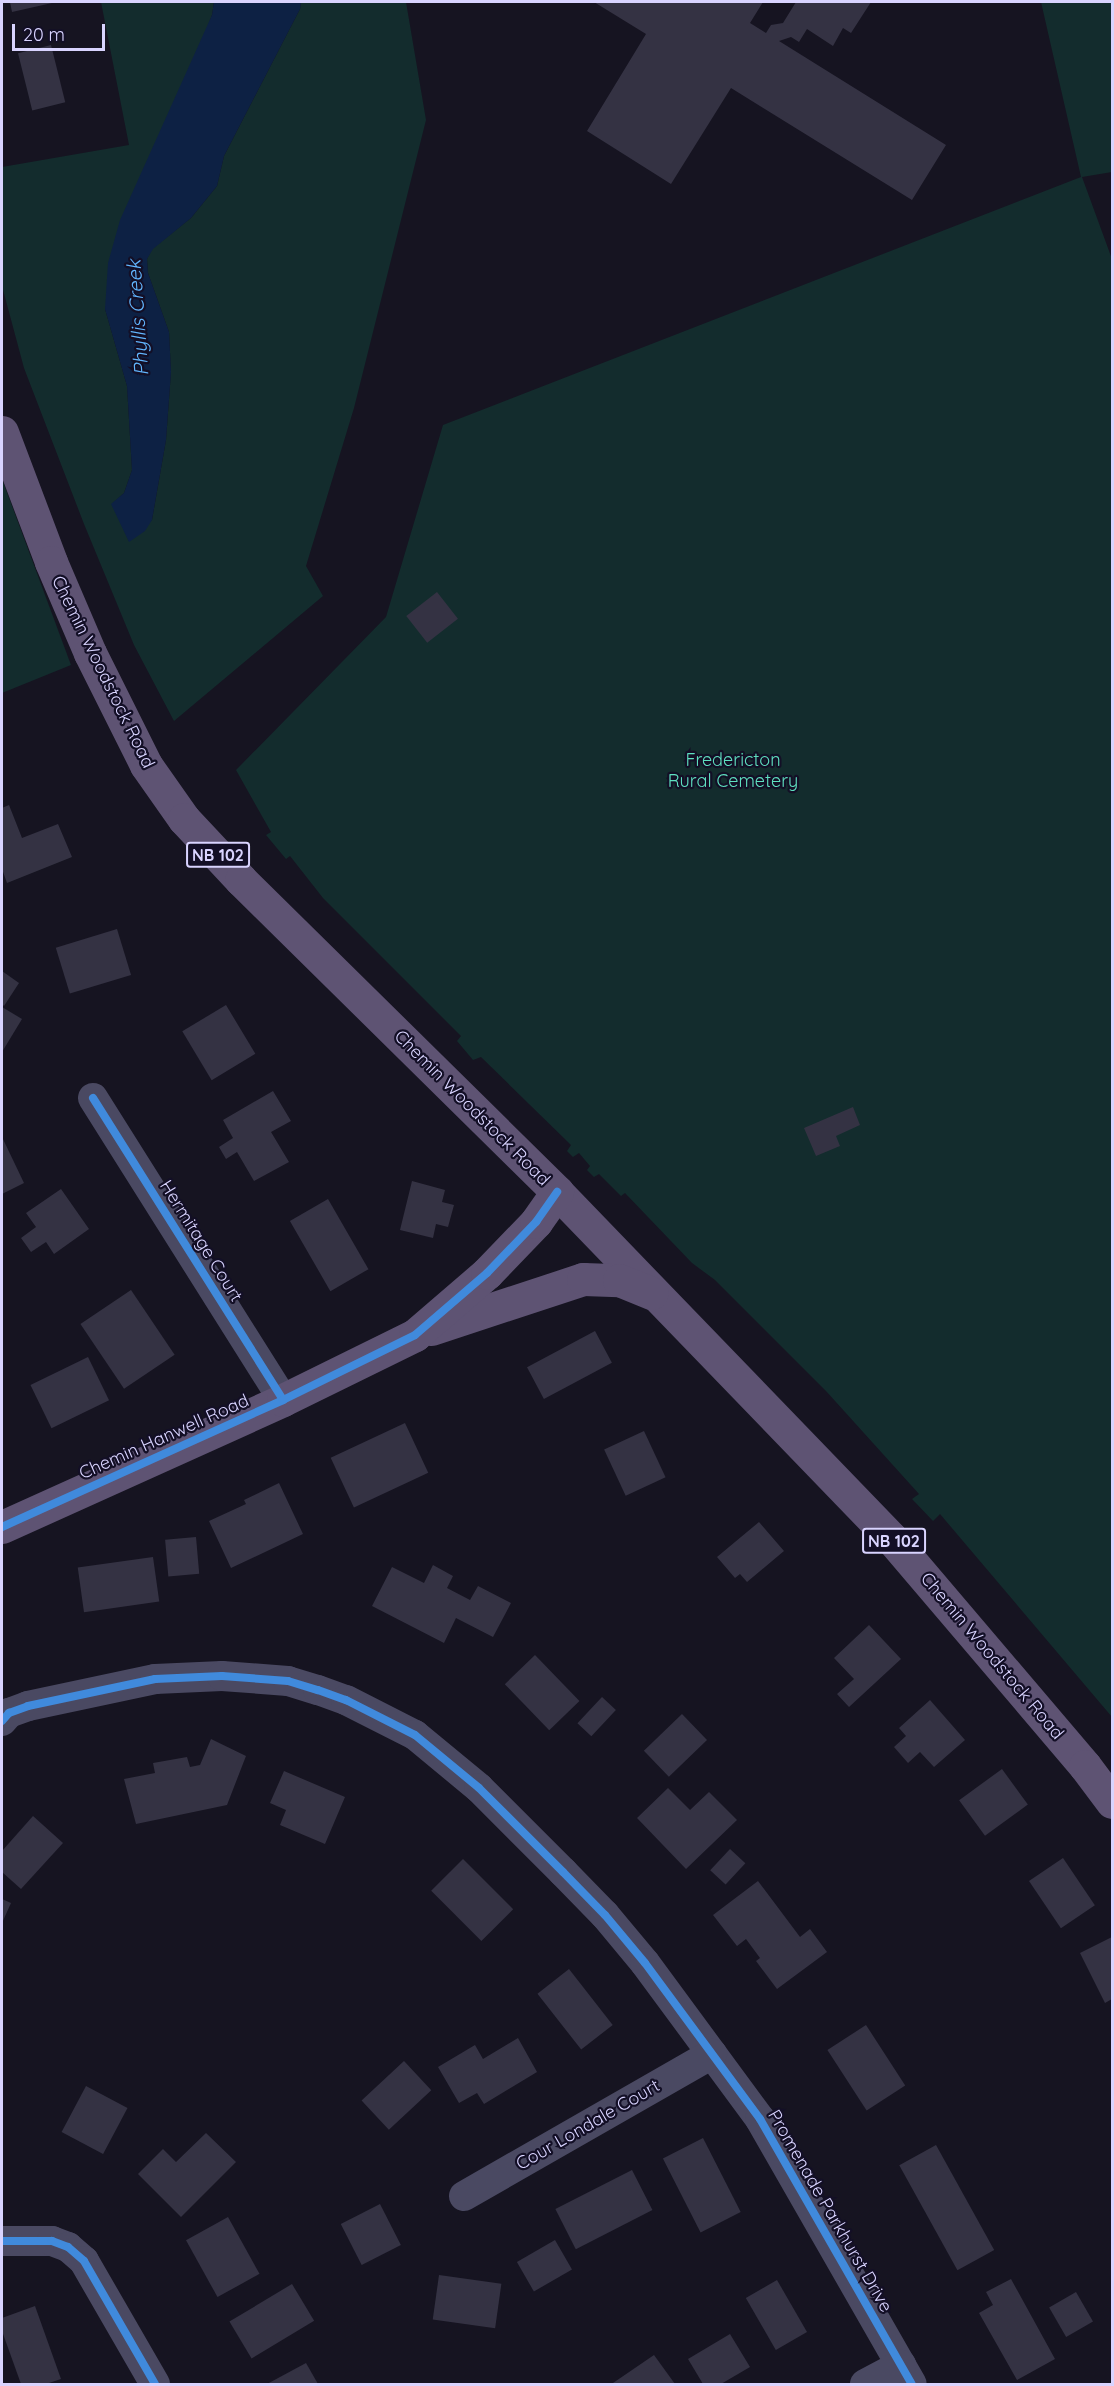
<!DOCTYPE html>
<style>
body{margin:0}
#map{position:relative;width:1114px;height:2386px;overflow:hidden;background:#161421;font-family:Quicksand,sans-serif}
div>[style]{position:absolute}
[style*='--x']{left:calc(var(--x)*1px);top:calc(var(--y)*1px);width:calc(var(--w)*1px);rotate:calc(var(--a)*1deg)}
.green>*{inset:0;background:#132c2d}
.water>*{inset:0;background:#0d2144}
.building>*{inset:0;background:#343243;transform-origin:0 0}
.minor>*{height:30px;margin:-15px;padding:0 15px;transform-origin:15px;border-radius:15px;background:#4a4962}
.major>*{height:33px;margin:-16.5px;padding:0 16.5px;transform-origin:16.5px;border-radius:16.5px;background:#5e5373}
.cycleway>*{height:8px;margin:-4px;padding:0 4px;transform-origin:4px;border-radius:4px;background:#408adc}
span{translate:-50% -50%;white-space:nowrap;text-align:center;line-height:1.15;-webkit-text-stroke:4.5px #130f26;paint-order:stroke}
.shield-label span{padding:2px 4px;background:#130f26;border:2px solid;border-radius:4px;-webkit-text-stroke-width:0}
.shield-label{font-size:16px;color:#d9d4ff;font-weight:700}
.street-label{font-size:18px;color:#d9d4ff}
.park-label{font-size:18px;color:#5fe0c0}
.water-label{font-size:20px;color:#62b6ff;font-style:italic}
.frame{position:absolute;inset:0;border:3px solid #d9d4ff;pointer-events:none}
.scale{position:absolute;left:12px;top:24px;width:93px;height:27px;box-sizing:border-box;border:3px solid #d9d4ff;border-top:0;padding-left:8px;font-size:18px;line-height:21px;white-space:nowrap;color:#d9d4ff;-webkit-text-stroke:4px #130f26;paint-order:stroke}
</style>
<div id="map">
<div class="green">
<div style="clip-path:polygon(101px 2px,214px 2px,212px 15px,105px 309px,127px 386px,132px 470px,124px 493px,112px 504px,129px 541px,152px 520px,166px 440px,171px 372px,169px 332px,148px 273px,147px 259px,152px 249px,191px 218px,217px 186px,224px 156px,300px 9px,301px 2px,406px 2px,426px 120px,354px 408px,306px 566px,323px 596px,174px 721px,134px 645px,84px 524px,24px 368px,2px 286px,2px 167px,129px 145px)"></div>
<div style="clip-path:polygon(1041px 2px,1112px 2px,1112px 172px,1082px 177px,1112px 259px,1112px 1717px,940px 1514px,933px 1521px,912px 1499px,919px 1494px,826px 1391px,715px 1280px,692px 1263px,625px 1193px,621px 1196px,599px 1174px,594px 1177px,587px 1170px,590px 1166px,579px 1153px,573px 1157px,567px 1151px,571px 1145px,481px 1057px,473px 1060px,457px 1041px,461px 1036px,323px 898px,290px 856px,286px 859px,266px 835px,271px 832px,236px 770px,386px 617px,443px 425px,1081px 177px)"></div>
<div style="clip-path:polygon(2px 479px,71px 665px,2px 693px)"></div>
</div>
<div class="water">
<div style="clip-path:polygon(214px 2px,301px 2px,300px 9px,224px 156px,217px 186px,191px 218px,153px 249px,147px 259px,148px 273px,169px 332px,171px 372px,166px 440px,152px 520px,145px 531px,129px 542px,111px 504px,124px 493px,132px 470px,127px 386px,105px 309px,108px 263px,120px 220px,212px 15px)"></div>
</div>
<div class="building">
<div style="clip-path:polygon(10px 2px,52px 2px,52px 3px,12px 12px)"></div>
<div style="clip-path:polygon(594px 2px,763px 2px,750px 23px,766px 33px,771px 25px,783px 23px,796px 2px,871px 2px,851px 33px,843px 28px,833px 46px,807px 29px,799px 42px,791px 37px,779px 41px,946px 145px,912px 200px,731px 88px,671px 184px,587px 131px,646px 34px)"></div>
<div style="left:51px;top:45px;width:59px;height:34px;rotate:76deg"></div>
<div style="left:437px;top:592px;width:34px;height:39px;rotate:52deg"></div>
<div style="clip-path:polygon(9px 805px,22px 838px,58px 824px,72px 857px,7px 883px,2px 869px,2px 808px)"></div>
<div style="left:117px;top:929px;width:48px;height:64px;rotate:73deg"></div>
<div style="clip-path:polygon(2px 971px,19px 983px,4px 1006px,2px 1004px)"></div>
<div style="left:226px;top:1005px;width:57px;height:51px;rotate:59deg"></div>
<div style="clip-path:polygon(2px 1007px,22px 1019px,2px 1052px)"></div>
<div style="clip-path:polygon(273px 1091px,291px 1121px,271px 1132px,289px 1162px,254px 1181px,237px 1152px,226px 1159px,219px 1147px,233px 1138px,223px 1120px)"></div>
<div style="clip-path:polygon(853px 1107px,860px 1125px,836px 1136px,840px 1146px,816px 1156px,804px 1128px)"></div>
<div style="clip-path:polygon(2px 1137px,24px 1183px,2px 1194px)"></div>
<div style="clip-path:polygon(412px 1181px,445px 1190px,442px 1202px,454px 1205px,448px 1227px,436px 1224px,433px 1238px,400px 1230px)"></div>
<div style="clip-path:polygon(61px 1189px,89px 1229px,54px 1254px,46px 1242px,31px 1252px,21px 1238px,36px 1227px,26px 1213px)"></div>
<div style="left:328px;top:1199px;width:81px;height:44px;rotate:60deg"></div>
<div style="left:131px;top:1290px;width:78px;height:61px;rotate:56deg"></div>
<div style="left:595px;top:1331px;width:36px;height:77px;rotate:62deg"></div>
<div style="left:88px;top:1357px;width:48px;height:64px;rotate:64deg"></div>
<div style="left:405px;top:1423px;width:55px;height:82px;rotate:65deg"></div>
<div style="left:644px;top:1431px;width:51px;height:44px;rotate:65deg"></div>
<div style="clip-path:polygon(279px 1483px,303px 1534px,231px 1568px,209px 1521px,246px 1504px,244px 1500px)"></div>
<div style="clip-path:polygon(759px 1522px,784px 1551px,747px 1582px,740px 1574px,735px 1578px,717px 1557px)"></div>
<div style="left:196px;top:1537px;width:37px;height:31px;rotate:85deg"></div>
<div style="left:153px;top:1557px;width:45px;height:76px;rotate:82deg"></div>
<div style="clip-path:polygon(433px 1565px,453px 1576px,447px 1588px,470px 1600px,478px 1586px,511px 1603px,493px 1637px,456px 1618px,444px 1643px,372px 1606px,392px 1567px,424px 1583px)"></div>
<div style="clip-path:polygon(869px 1625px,901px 1659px,849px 1707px,837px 1694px,854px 1679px,834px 1658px)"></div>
<div style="left:535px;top:1655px;width:64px;height:42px;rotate:46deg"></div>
<div style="left:602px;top:1697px;width:19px;height:36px;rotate:43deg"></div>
<div style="clip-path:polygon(930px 1700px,965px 1740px,934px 1767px,920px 1752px,908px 1763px,894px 1747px,906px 1736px,899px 1728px)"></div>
<div style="left:682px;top:1714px;width:36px;height:53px;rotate:46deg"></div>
<div style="clip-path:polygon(211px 1739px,246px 1756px,227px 1805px,136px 1824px,124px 1779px,155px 1773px,153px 1763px,187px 1757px,190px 1767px,200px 1765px)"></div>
<div style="left:1002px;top:1769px;width:44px;height:53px;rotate:54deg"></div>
<div style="clip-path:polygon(284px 1771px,345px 1797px,325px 1844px,280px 1825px,286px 1810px,270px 1803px)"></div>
<div style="clip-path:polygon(668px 1788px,690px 1810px,709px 1792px,737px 1820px,686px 1869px,637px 1818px)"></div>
<div style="clip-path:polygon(33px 1816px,63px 1843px,21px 1889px,2px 1872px,2px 1851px)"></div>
<div style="left:730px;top:1849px;width:21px;height:29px;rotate:43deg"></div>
<div style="left:1063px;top:1858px;width:57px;height:41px;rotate:56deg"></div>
<div style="left:463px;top:1859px;width:71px;height:45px;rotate:45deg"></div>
<div style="clip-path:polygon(758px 1881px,800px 1937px,810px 1929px,827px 1952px,777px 1989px,756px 1961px,760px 1958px,746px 1939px,737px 1946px,713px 1915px)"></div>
<div style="clip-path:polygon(2px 1899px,11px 1903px,2px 1923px)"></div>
<div style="clip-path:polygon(1112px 1937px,1112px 1999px,1105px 2003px,1080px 1953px)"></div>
<div style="left:569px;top:1969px;width:71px;height:40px;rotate:52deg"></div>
<div style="left:866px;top:2025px;width:72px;height:46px;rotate:57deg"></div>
<div style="clip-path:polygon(518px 2038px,537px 2072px,484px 2104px,477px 2093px,459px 2103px,438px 2067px,475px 2045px,483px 2059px)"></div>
<div style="left:404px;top:2061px;width:40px;height:58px;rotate:47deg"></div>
<div style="left:86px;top:2086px;width:47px;height:52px;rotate:28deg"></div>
<div style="clip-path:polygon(206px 2133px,236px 2162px,181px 2217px,138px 2174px,163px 2149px,176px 2162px)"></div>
<div style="left:703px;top:2138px;width:83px;height:45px;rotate:63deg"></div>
<div style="left:936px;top:2145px;width:120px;height:42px;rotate:61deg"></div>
<div style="left:632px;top:2170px;width:45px;height:86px;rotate:63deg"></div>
<div style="left:380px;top:2204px;width:46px;height:44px;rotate:63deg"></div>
<div style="left:228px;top:2217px;width:65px;height:48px;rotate:61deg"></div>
<div style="left:555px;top:2240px;width:34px;height:44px;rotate:60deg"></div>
<div style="left:439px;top:2275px;width:63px;height:45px;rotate:8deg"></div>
<div style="clip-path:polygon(1011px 2279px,1055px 2359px,1017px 2380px,979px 2313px,993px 2305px,986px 2292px)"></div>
<div style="left:777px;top:2280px;width:60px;height:36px;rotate:60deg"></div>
<div style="left:292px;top:2284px;width:43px;height:73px;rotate:59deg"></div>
<div style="left:1076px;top:2292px;width:34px;height:31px;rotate:60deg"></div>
<div style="clip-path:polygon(35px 2306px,61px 2379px,46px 2384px,21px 2384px,2px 2331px,2px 2318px)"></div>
<div style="clip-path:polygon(730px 2334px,750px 2367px,721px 2384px,703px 2384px,688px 2359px)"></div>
<div style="clip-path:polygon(654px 2355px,675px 2384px,614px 2384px,613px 2383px)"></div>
<div style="clip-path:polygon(306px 2363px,318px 2384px,267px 2384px)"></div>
</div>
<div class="minor">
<div style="--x:93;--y:1098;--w:357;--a:57.8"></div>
<div style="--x:2;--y:1721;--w:11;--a:-49"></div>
<div style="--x:9;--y:1713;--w:20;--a:-20"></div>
<div style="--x:28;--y:1706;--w:130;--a:-12"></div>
<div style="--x:155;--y:1679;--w:67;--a:-2.6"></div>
<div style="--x:222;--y:1676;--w:66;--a:4.3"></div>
<div style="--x:288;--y:1681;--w:31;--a:17"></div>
<div style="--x:318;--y:1690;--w:30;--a:20"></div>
<div style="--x:346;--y:1700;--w:77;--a:26.9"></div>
<div style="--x:415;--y:1735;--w:83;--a:39.6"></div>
<div style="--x:479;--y:1788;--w:119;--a:45"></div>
<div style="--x:563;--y:1872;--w:60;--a:45.7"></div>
<div style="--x:605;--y:1915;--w:62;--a:50.2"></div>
<div style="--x:645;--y:1963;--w:194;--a:53.6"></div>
<div style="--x:760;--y:2119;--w:305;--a:60.2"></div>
<div style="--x:464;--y:2196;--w:286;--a:-29.8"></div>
<div style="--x:2;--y:2241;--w:50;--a:0"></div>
<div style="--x:52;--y:2241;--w:17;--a:21"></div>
<div style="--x:68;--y:2247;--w:21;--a:41"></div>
<div style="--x:84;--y:2261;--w:142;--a:60"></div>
<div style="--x:865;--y:2384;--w:41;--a:-27.8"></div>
</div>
<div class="major">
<div style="--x:2;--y:432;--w:139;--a:69.3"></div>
<div style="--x:51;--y:562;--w:99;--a:66.8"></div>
<div style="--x:90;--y:653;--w:125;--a:63.4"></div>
<div style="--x:146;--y:765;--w:66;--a:54.9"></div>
<div style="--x:184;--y:819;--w:83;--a:46.9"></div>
<div style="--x:241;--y:880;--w:444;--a:44.6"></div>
<div style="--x:557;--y:1192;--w:481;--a:46"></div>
<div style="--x:891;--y:1538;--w:299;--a:49.6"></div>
<div style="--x:1085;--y:1766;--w:45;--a:53.1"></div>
<div style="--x:431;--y:1329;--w:160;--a:-18.2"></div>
<div style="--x:583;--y:1279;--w:36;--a:2"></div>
<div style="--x:619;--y:1280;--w:35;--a:22"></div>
<div style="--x:2;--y:1527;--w:308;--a:-24.3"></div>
<div style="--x:283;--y:1400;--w:147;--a:-26.2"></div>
<div style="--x:415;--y:1335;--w:95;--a:-40.7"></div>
<div style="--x:487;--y:1273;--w:71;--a:-46.1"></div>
<div style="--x:536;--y:1222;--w:37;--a:-55"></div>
</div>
<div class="cycleway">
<div style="--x:93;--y:1098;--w:357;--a:57.8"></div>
<div style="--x:2;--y:1527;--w:308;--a:-24.3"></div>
<div style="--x:283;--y:1400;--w:147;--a:-26.2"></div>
<div style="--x:415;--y:1335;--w:95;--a:-40.7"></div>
<div style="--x:487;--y:1273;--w:71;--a:-46.1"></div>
<div style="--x:536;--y:1222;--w:37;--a:-55"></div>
<div style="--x:2;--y:1721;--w:11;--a:-49"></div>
<div style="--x:9;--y:1713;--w:20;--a:-20"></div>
<div style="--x:28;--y:1706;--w:130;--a:-12"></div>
<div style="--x:155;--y:1679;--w:67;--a:-2.6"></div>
<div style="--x:222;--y:1676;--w:66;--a:4.3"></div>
<div style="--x:288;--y:1681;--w:31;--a:17"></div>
<div style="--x:318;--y:1690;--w:30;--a:20"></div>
<div style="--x:346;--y:1700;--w:77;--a:26.9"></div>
<div style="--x:415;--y:1735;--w:83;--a:39.6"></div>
<div style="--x:479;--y:1788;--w:119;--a:45"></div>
<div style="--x:563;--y:1872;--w:60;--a:45.7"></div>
<div style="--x:605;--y:1915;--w:62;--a:50.2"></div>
<div style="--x:645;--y:1963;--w:194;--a:53.6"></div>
<div style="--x:760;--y:2119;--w:305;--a:60.2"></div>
<div style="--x:2;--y:2241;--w:50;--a:0"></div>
<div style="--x:52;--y:2241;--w:17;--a:21"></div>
<div style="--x:68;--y:2247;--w:21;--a:41"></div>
<div style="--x:84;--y:2261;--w:142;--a:60"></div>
</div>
<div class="shield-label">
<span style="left:218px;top:855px">NB 102</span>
<span style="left:894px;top:1541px">NB 102</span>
</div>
<div class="street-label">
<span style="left:103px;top:672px;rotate:64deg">Chemin Woodstock Road</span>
<span style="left:472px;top:1108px;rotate:45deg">Chemin Woodstock Road</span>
<span style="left:201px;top:1241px;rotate:58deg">Hermitage Court</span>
<span style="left:164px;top:1437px;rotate:-24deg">Chemin Hanwell Road</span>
<span style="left:992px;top:1656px;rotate:50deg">Chemin Woodstock Road</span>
<span style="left:588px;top:2125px;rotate:-30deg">Cour Londale Court</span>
<span style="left:830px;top:2211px;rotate:60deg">Promenade Parkhurst Drive</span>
</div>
<div class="park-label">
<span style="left:733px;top:771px">Fredericton<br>Rural Cemetery</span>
</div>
<div class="water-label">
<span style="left:137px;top:318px;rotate:-94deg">Phyllis Creek</span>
</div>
<div class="frame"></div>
<div class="scale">20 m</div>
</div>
